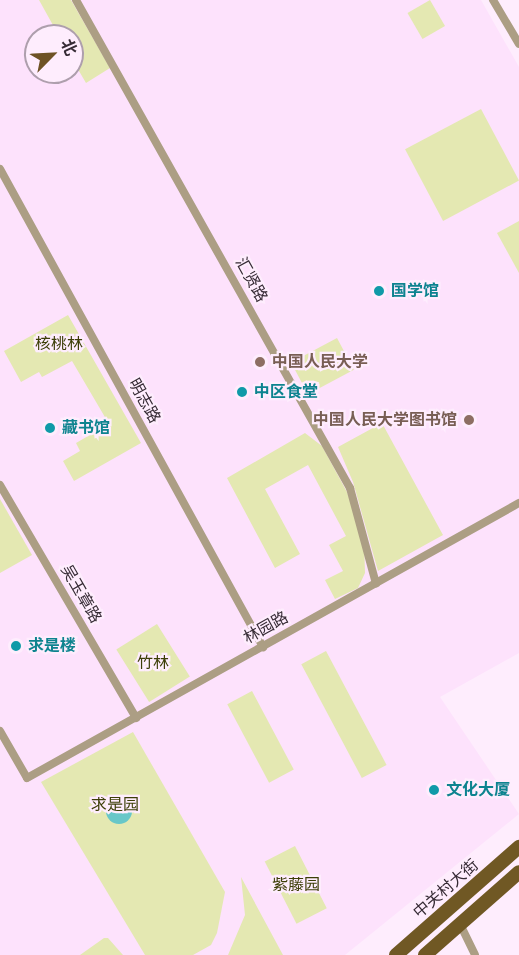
<!DOCTYPE html>
<meta charset="utf-8">
<style>
body{margin:0}
#map{position:relative;width:519px;height:955px;overflow:hidden;background:#feedfd;font-family:"Work Sans","Noto Sans SC",sans-serif}
div>[style]{position:absolute}
[style*='--x']{left:calc(var(--x)*1px);top:calc(var(--y)*1px);width:calc(var(--w)*1px);rotate:calc(var(--a)*1deg)}
.built>*{inset:0;background:#fde2fc}
.green>*{inset:0;background:#e4e8b2;transform-origin:0 0}
.water>*{inset:0;background:#68c7c8}
.round{border-radius:50%}
.minor>*{height:8px;margin:-4px;padding:0 4px;transform-origin:4px;border-radius:4px;background:#ac9e84}
.primary>*{height:14px;margin:-7px;padding:0 7px;transform-origin:7px;border-radius:7px;background:#705824}
.dots>*{width:16px;height:16px;translate:-50% -50%;box-sizing:border-box;border:3px solid #feedfd;border-radius:50%}
span{translate:-50% -50%;white-space:nowrap;text-align:center;line-height:1.15;-webkit-text-stroke:4.5px #feedfd;paint-order:stroke}
.street-label{font-size:16px;color:#362b35}
.culture-label{font-size:16px;color:#0d838f;font-weight:700}
.left{translate:0 -50%;text-align:left}
.park-label{font-size:16px;color:#3c3e07}
.education-label{font-size:16px;color:#785e54;font-weight:700}
.right{translate:-100% -50%;text-align:right}
.north{position:absolute;left:24px;top:24px;width:60px;height:60px;box-sizing:border-box;background:#feedfd;border:2px solid #ae9fad;border-radius:50%;rotate:66deg;font-size:16px;font-weight:700;line-height:24px;text-align:center;color:#362b35}
.north::after{content:'';display:block;margin:auto;width:21px;height:27px;background:#6e5225;clip-path:polygon(50% 0,100% 100%,50% 72%,0 100%)}
</style>
<div id="map">
<div class="built">
<div style="clip-path:polygon(evenodd,0 0,481px 0,519px 67px,519px 653px,440px 697px,519px 814px,345px 955px,0 955px,0 0,36px 36px,72px 36px,72px 72px,36px 72px,36px 36px)"></div>
</div>
<div class="green">
<div style="clip-path:polygon(39px 0,71px 0,110px 68px,86px 83px,72px 59px,72px 36px,59px 36px)"></div>
<div style="left:430px;top:0;width:30px;height:26px;rotate:60deg"></div>
<div style="left:481px;top:109px;width:81px;height:86px;rotate:62deg"></div>
<div style="clip-path:polygon(519px 221px,519px 273px,497px 233px)"></div>
<div style="clip-path:polygon(68px 315px,141px 443px,74px 481px,63px 461px,80px 451px,76px 443px,109px 424px,72px 361px,42px 377px,39px 372px,21px 382px,4px 351px)"></div>
<div style="left:337px;top:338px;width:36px;height:52px;rotate:62deg"></div>
<div style="clip-path:polygon(382px 423px,443px 535px,378px 571px,353px 482px,338px 447px)"></div>
<div style="clip-path:polygon(305px 433px,322px 446px,347px 492px,364px 540px,365px 573px,358px 588px,335px 599px,325px 580px,343px 571px,329px 545px,346px 536px,308px 465px,265px 489px,300px 554px,275px 568px,227px 478px)"></div>
<div style="clip-path:polygon(0 499px,32px 555px,0 573px)"></div>
<div style="left:157px;top:624px;width:62px;height:48px;rotate:58deg"></div>
<div style="left:326px;top:651px;width:129px;height:28px;rotate:62deg"></div>
<div style="left:252px;top:691px;width:89px;height:28px;rotate:62deg"></div>
<div style="clip-path:polygon(133px 732px,225px 892px,217px 933px,211px 945px,193px 955px,145px 955px,41px 782px)"></div>
<div style="left:295px;top:846px;width:70px;height:34px;rotate:63deg"></div>
<div style="clip-path:polygon(241px 877px,283px 955px,228px 955px,245px 915px)"></div>
<div style="clip-path:polygon(108px 938px,123px 955px,80px 955px,104px 938px)"></div>
</div>
<div class="water">
<div class="round" style="left:106px;top:798px;width:26px;height:26px"></div>
</div>
<div class="minor">
<div style="--x:76;--y:0;--w:560;--a:60.69"></div>
<div style="--x:350;--y:488;--w:99;--a:74.8"></div>
<div style="--x:493;--y:0;--w:51;--a:59.4"></div>
<div style="--x:0;--y:169;--w:546;--a:61.18"></div>
<div style="--x:0;--y:485;--w:270;--a:59.7"></div>
<div style="--x:0;--y:731;--w:54;--a:60.1"></div>
<div style="--x:27;--y:778;--w:564;--a:-29.2"></div>
<div style="--x:460;--y:924;--w:34;--a:64"></div>
</div>
<div class="primary">
<div style="--x:396;--y:955;--w:164;--a:-41.3"></div>
<div style="--x:425;--y:955;--w:125;--a:-41.4"></div>
</div>
<div class="dots">
<div style="left:379px;top:291px;background:#0f9aa8"></div>
<div style="left:260px;top:362px;background:#8d6e63"></div>
<div style="left:242px;top:392px;background:#0f9aa8"></div>
<div style="left:469px;top:420px;background:#8d6e63"></div>
<div style="left:50px;top:428px;background:#0f9aa8"></div>
<div style="left:16px;top:646px;background:#0f9aa8"></div>
<div style="left:434px;top:790px;background:#0f9aa8"></div>
</div>
<div class="street-label">
<span style="left:251px;top:280px;rotate:61deg">汇贤路</span>
<span style="left:144px;top:401px;rotate:61deg">明志路</span>
<span style="left:81px;top:594px;rotate:60deg">吴玉章路</span>
<span style="left:266px;top:628px;rotate:-29deg">林园路</span>
<span style="left:446px;top:889px;rotate:-41deg">中关村大街</span>
</div>
<div class="culture-label">
<span class="left" style="left:391px;top:291px">国学馆</span>
<span class="left" style="left:254px;top:392px">中区食堂</span>
<span class="left" style="left:62px;top:428px">藏书馆</span>
<span class="left" style="left:28px;top:646px">求是楼</span>
<span class="left" style="left:446px;top:790px">文化大厦</span>
</div>
<div class="park-label">
<span style="left:59px;top:344px">核桃林</span>
<span style="left:153px;top:663px">竹林</span>
<span style="left:115px;top:805px">求是园</span>
<span style="left:296px;top:885px">紫藤园</span>
</div>
<div class="education-label">
<span class="left" style="left:272px;top:362px">中国人民大学</span>
<span class="right" style="left:457px;top:420px">中国人民大学图书馆</span>
</div>
<div class="north">北</div>
</div>
